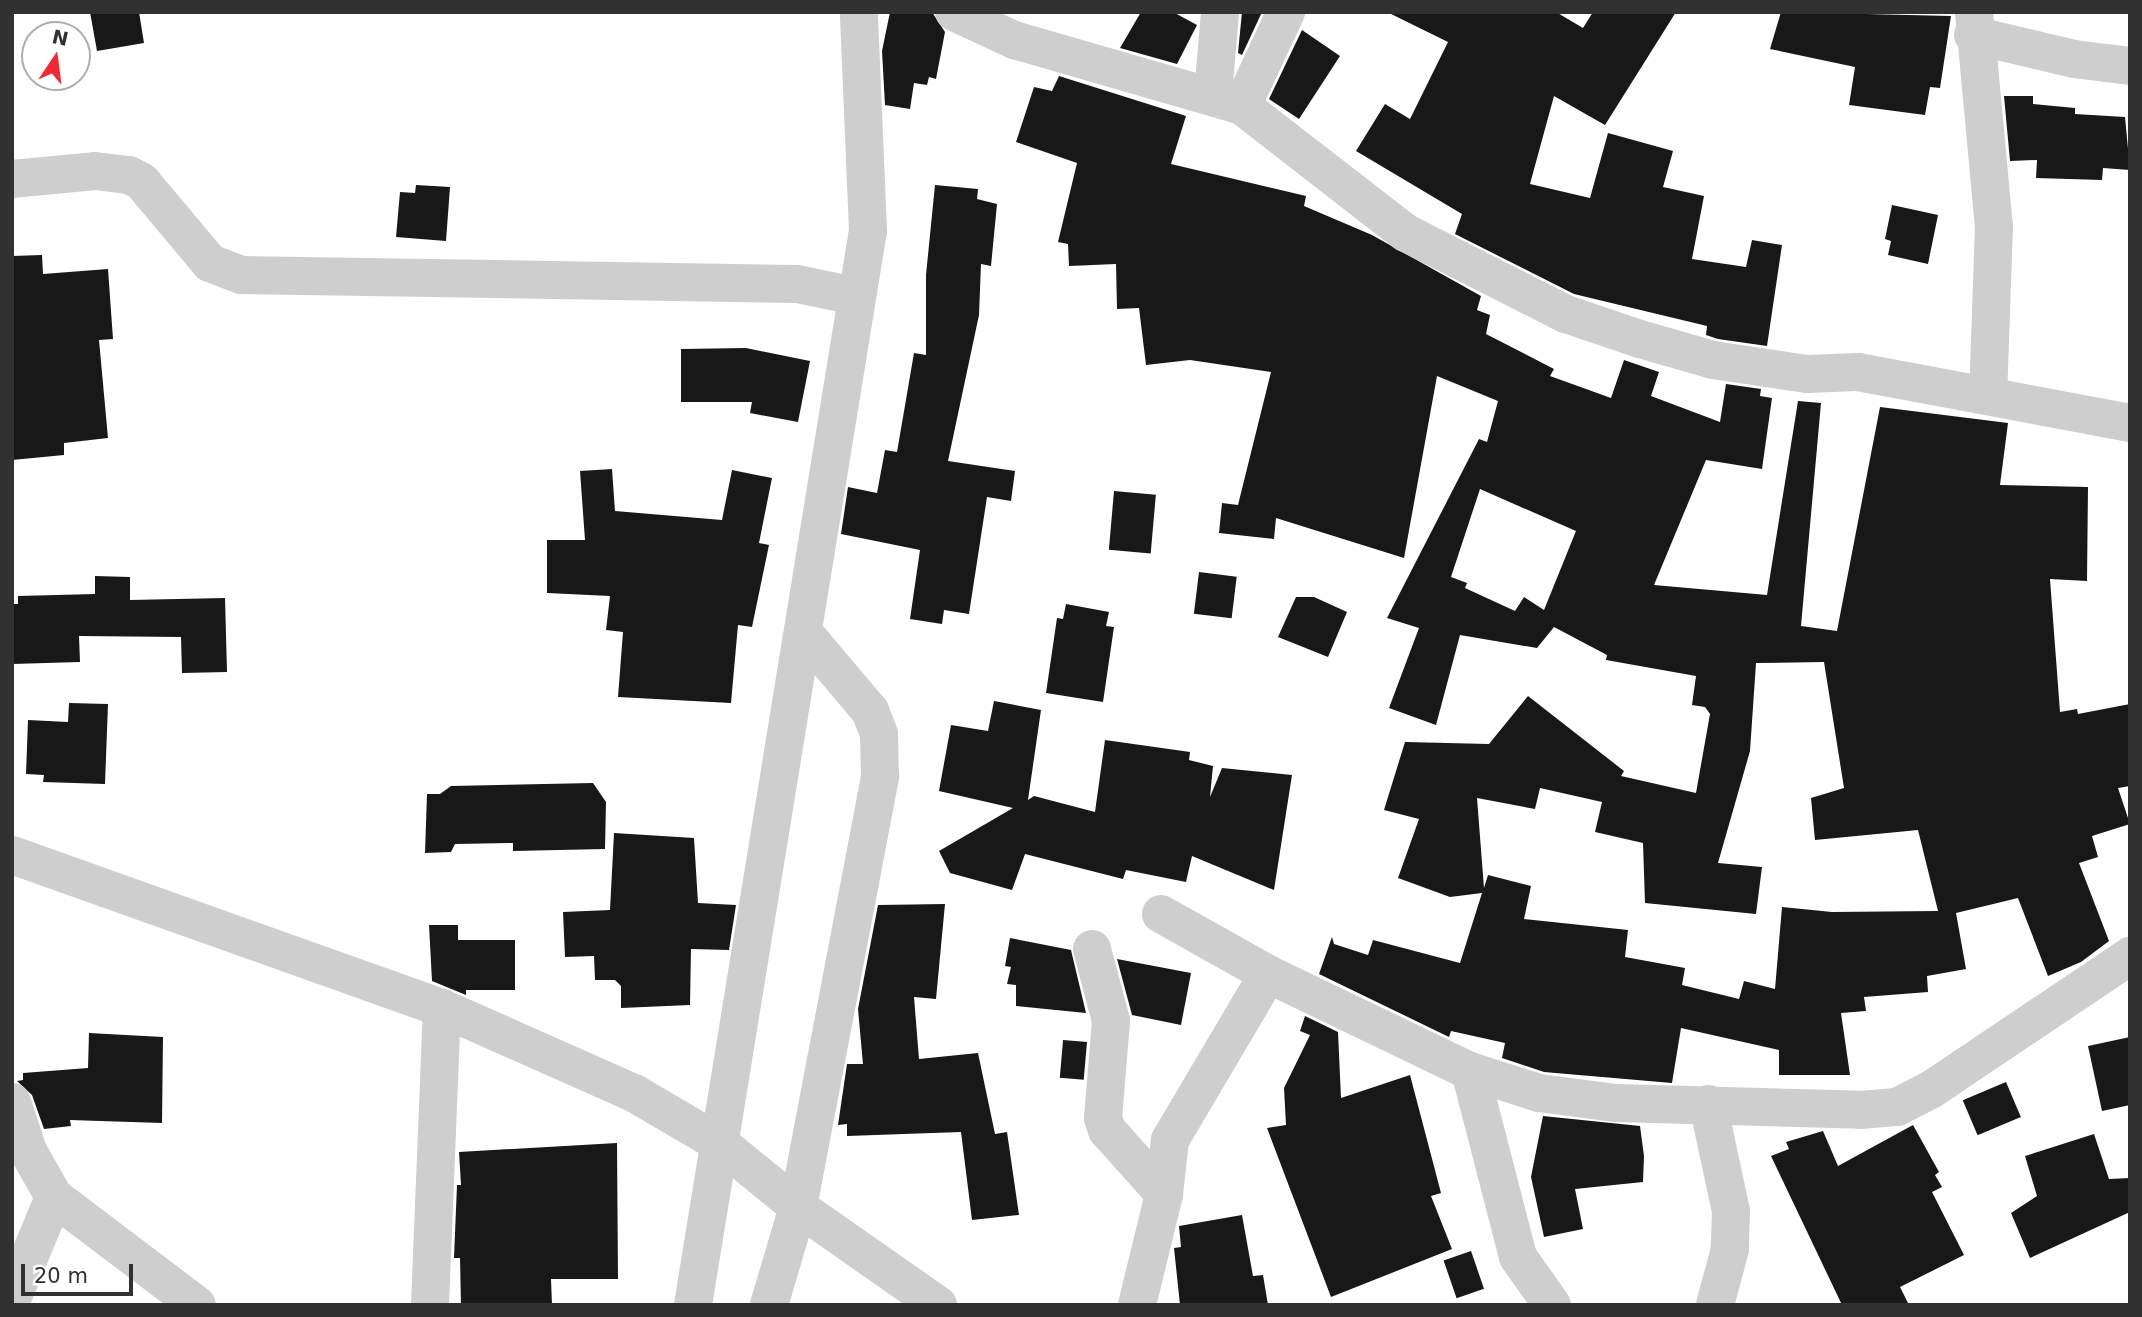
<!DOCTYPE html>
<style>
body{margin:0}
#map{position:relative;width:2142px;height:1317px;overflow:hidden;background:#fff;font-family:"DejaVu Sans",sans-serif}
div>[style]{position:absolute}
[style*='--x']{left:calc(var(--x)*1px);top:calc(var(--y)*1px);width:calc(var(--w)*1px);rotate:calc(var(--a)*1deg)}
.building>*{inset:0;background:#181818;transform-origin:0 0}
.street>*{height:38px;margin:-19px;padding:0 19px;transform-origin:19px;border-radius:19px;background:#cecece}
span{translate:-50% -50%;white-space:nowrap;text-align:center;line-height:1.15;-webkit-text-stroke:7px #fff;paint-order:stroke}
.frame{position:absolute;inset:0;border:14px solid #313131;pointer-events:none}
.north{position:absolute;left:21px;top:21px;width:70px;height:70px;box-sizing:border-box;background:#fff;border:2px solid #adadad;border-radius:50%;rotate:13deg;font-size:19px;font-weight:700;line-height:28px;text-align:center;color:#313131}
.north::after{content:'';display:block;margin:auto;width:24px;height:32px;background:#f12936;clip-path:polygon(50% 0,100% 100%,50% 72%,0 100%)}
.scale{position:absolute;left:21px;top:1264px;width:112px;height:32px;box-sizing:border-box;border:4px solid #313131;border-top:0;padding-left:9px;font-size:21px;line-height:24px;white-space:nowrap;color:#313131;-webkit-text-stroke:5px #fff;paint-order:stroke}
</style>
<div id="map">
<div class="building">
<div style="clip-path:polygon(90px 12px,139px 12px,144px 43px,97px 51px)"></div>
<div style="clip-path:polygon(890px 12px,932px 12px,945px 32px,936px 79px,929px 77px,927px 85px,914px 83px,910px 109px,885px 105px,882px 51px)"></div>
<div style="clip-path:polygon(1141px 12px,1173px 12px,1197px 25px,1177px 64px,1120px 48px)"></div>
<div style="clip-path:polygon(1242px 12px,1262px 12px,1242px 55px,1238px 53px)"></div>
<div style="clip-path:polygon(1387px 12px,1556px 12px,1583px 28px,1593px 12px,1676px 12px,1605px 125px,1554px 96px,1530px 184px,1590px 198px,1608px 133px,1673px 151px,1663px 187px,1704px 196px,1692px 259px,1746px 267px,1752px 240px,1782px 245px,1767px 346px,1718px 339px,1706px 335px,1707px 326px,1574px 294px,1455px 234px,1462px 214px,1356px 151px,1385px 104px,1410px 119px,1448px 42px)"></div>
<div style="clip-path:polygon(1781px 12px,1951px 16px,1940px 88px,1930px 87px,1925px 115px,1849px 105px,1855px 67px,1770px 49px)"></div>
<div style="clip-path:polygon(1302px 30px,1340px 56px,1299px 119px,1269px 99px)"></div>
<div style="clip-path:polygon(evenodd,1059px 76px,1186px 116px,1171px 164px,1306px 196px,1304px 206px,1372px 235px,1481px 296px,1477px 310px,1490px 315px,1486px 334px,1554px 369px,1550px 376px,1611px 398px,1624px 360px,1659px 372px,1651px 396px,1720px 422px,1726px 384px,1761px 389px,1760px 396px,1772px 398px,1762px 469px,1706px 460px,1654px 585px,1767px 595px,1798px 401px,1821px 403px,1801px 626px,1837px 631px,1880px 407px,2008px 423px,2000px 485px,2088px 487px,2087px 581px,2050px 579px,2060px 712px,2077px 709px,2078px 714px,2130px 704px,2130px 786px,2118px 788px,2130px 824px,2092px 836px,2098px 857px,2079px 863px,2109px 941px,2081px 962px,2048px 976px,2018px 898px,1956px 913px,1966px 969px,1927px 976px,1928px 992px,1864px 997px,1866px 1011px,1841px 1013px,1850px 1075px,1779px 1075px,1779px 1050px,1681px 1028px,1672px 1083px,1544px 1072px,1502px 1058px,1505px 1043px,1451px 1031px,1449px 1037px,1319px 974px,1332px 937px,1334px 944px,1368px 955px,1373px 940px,1460px 963px,1482px 893px,1450px 897px,1398px 878px,1419px 819px,1384px 810px,1405px 742px,1489px 744px,1528px 696px,1624px 771px,1621px 776px,1696px 793px,1710px 714px,1705px 707px,1692px 705px,1696px 676px,1606px 660px,1607px 655px,1554px 627px,1537px 648px,1460px 635px,1436px 725px,1389px 708px,1419px 628px,1387px 618px,1479px 439px,1487px 442px,1498px 401px,1437px 376px,1404px 558px,1276px 518px,1274px 539px,1219px 533px,1222px 503px,1238px 505px,1271px 372px,1190px 360px,1146px 365px,1139px 308px,1117px 309px,1116px 264px,1069px 266px,1068px 244px,1058px 242px,1077px 163px,1016px 142px,1034px 87px,1052px 91px,1059px 76px,1480px 489px,1576px 531px,1544px 610px,1524px 597px,1515px 611px,1465px 588px,1467px 583px,1451px 577px,1480px 489px,1059px 76px,1824px 662px,1844px 788px,1811px 798px,1815px 840px,1918px 830px,1938px 911px,1832px 912px,1782px 907px,1775px 989px,1744px 981px,1739px 999px,1682px 985px,1685px 968px,1625px 957px,1628px 930px,1524px 919px,1531px 886px,1488px 875px,1484px 888px,1477px 798px,1535px 809px,1540px 788px,1602px 802px,1595px 832px,1643px 843px,1645px 903px,1756px 914px,1762px 867px,1718px 863px,1750px 751px,1756px 663px,1824px 662px)"></div>
<div style="clip-path:polygon(2004px 96px,2033px 96px,2033px 104px,2075px 108px,2075px 114px,2125px 117px,2130px 170px,2103px 168px,2102px 180px,2036px 178px,2037px 160px,2010px 161px)"></div>
<div style="clip-path:polygon(416px 185px,450px 187px,446px 241px,396px 237px,400px 192px,415px 193px)"></div>
<div style="clip-path:polygon(935px 185px,978px 189px,977px 199px,997px 204px,991px 266px,981px 264px,979px 315px,948px 461px,1015px 471px,1011px 501px,987px 497px,969px 614px,944px 610px,942px 624px,910px 619px,920px 550px,841px 534px,848px 487px,877px 493px,885px 450px,897px 452px,914px 353px,926px 355px,926px 275px)"></div>
<div style="clip-path:polygon(1892px 205px,1938px 215px,1928px 264px,1888px 255px,1891px 241px,1885px 239px)"></div>
<div style="clip-path:polygon(42px 255px,43px 274px,108px 269px,113px 339px,99px 340px,108px 438px,64px 443px,64px 455px,12px 460px,12px 256px)"></div>
<div style="clip-path:polygon(746px 348px,810px 361px,798px 422px,750px 413px,752px 402px,681px 402px,681px 349px)"></div>
<div style="clip-path:polygon(612px 469px,615px 511px,722px 520px,732px 470px,772px 478px,759px 543px,769px 545px,752px 627px,738px 625px,731px 703px,618px 697px,623px 632px,606px 630px,610px 596px,547px 593px,547px 540px,585px 540px,580px 471px)"></div>
<div style="left:1114px;top:491px;width:42px;height:59px;rotate:5deg"></div>
<div style="left:1199px;top:572px;width:38px;height:42px;rotate:7deg"></div>
<div style="clip-path:polygon(95px 576px,130px 577px,130px 600px,225px 598px,227px 672px,182px 673px,181px 637px,79px 636px,80px 662px,12px 664px,12px 604px,18px 604px,18px 596px,95px 594px)"></div>
<div style="clip-path:polygon(1296px 597px,1314px 597px,1347px 612px,1328px 657px,1278px 637px)"></div>
<div style="clip-path:polygon(1066px 604px,1109px 612px,1106px 626px,1114px 627px,1103px 702px,1046px 693px,1057px 618px,1063px 619px)"></div>
<div style="clip-path:polygon(994px 701px,1041px 710px,1028px 800px,1034px 796px,1095px 812px,1105px 740px,1190px 752px,1189px 760px,1213px 766px,1210px 797px,1222px 768px,1292px 775px,1274px 890px,1192px 856px,1186px 882px,1126px 870px,1123px 879px,1025px 854px,1012px 890px,950px 873px,939px 851px,1013px 808px,939px 791px,951px 725px,988px 731px)"></div>
<div style="clip-path:polygon(69px 703px,108px 704px,105px 784px,43px 782px,44px 775px,26px 774px,28px 720px,68px 722px)"></div>
<div style="clip-path:polygon(593px 783px,606px 802px,605px 849px,513px 851px,513px 843px,455px 844px,451px 852px,425px 853px,427px 794px,440px 794px,451px 786px)"></div>
<div style="clip-path:polygon(614px 833px,694px 838px,698px 903px,736px 905px,729px 950px,691px 949px,690px 1005px,621px 1008px,621px 986px,615px 980px,595px 980px,594px 956px,565px 957px,563px 912px,610px 910px)"></div>
<div style="clip-path:polygon(945px 904px,936px 999px,914px 997px,919px 1059px,978px 1053px,995px 1134px,1007px 1132px,1019px 1215px,972px 1220px,961px 1132px,847px 1136px,847px 1124px,838px 1125px,847px 1064px,863px 1064px,858px 1009px,878px 905px)"></div>
<div style="clip-path:polygon(429px 925px,458px 925px,458px 940px,515px 940px,515px 990px,466px 990px,466px 995px,432px 981px)"></div>
<div style="clip-path:polygon(1010px 938px,1071px 950px,1086px 1013px,1016px 1006px,1016px 985px,1007px 984px,1011px 967px,1005px 966px)"></div>
<div style="clip-path:polygon(1117px 959px,1191px 973px,1181px 1025px,1132px 1015px)"></div>
<div style="clip-path:polygon(1305px 1016px,1338px 1032px,1341px 1098px,1410px 1075px,1441px 1193px,1431px 1196px,1452px 1249px,1331px 1297px,1267px 1128px,1286px 1125px,1284px 1088px,1310px 1035px,1300px 1031px)"></div>
<div style="clip-path:polygon(89px 1033px,163px 1037px,162px 1123px,70px 1120px,71px 1126px,44px 1129px,32px 1095px,17px 1081px,23px 1080px,23px 1073px,88px 1068px)"></div>
<div style="clip-path:polygon(2130px 1037px,2130px 1105px,2102px 1111px,2088px 1046px)"></div>
<div style="left:1087px;top:1042px;width:38px;height:24px;rotate:95deg"></div>
<div style="left:2006px;top:1082px;width:38px;height:47px;rotate:67deg"></div>
<div style="clip-path:polygon(1543px 1116px,1640px 1126px,1644px 1156px,1643px 1182px,1575px 1189px,1583px 1229px,1544px 1237px,1531px 1177px)"></div>
<div style="clip-path:polygon(1913px 1125px,1939px 1172px,1935px 1175px,1942px 1187px,1932px 1192px,1964px 1255px,1900px 1287px,1909px 1305px,1842px 1305px,1771px 1156px,1789px 1149px,1786px 1142px,1823px 1131px,1838px 1166px)"></div>
<div style="clip-path:polygon(2094px 1134px,2109px 1179px,2130px 1178px,2130px 1212px,2030px 1258px,2011px 1213px,2037px 1196px,2025px 1156px)"></div>
<div style="clip-path:polygon(617px 1143px,618px 1279px,551px 1279px,552px 1305px,461px 1305px,460px 1258px,454px 1258px,457px 1185px,461px 1185px,459px 1152px)"></div>
<div style="clip-path:polygon(1242px 1215px,1253px 1276px,1263px 1275px,1268px 1305px,1180px 1305px,1174px 1248px,1181px 1247px,1179px 1226px)"></div>
<div style="left:1471px;top:1251px;width:40px;height:29px;rotate:71deg"></div>
</div>
<div class="street">
<div style="--x:954;--y:12;--w:66;--a:25"></div>
<div style="--x:1014;--y:40;--w:237;--a:16.1"></div>
<div style="--x:1242;--y:106;--w:207;--a:37.8"></div>
<div style="--x:1406;--y:233;--w:179;--a:26.9"></div>
<div style="--x:1566;--y:314;--w:78;--a:18.7"></div>
<div style="--x:1640;--y:339;--w:76;--a:16"></div>
<div style="--x:1713;--y:360;--w:95;--a:8.5"></div>
<div style="--x:1807;--y:374;--w:51;--a:-2.2"></div>
<div style="--x:1858;--y:372;--w:277;--a:10.6"></div>
<div style="--x:1974;--y:12;--w:215;--a:84.7"></div>
<div style="--x:1994;--y:226;--w:168;--a:92"></div>
<div style="--x:1973;--y:35;--w:104;--a:13.4"></div>
<div style="--x:2074;--y:59;--w:56;--a:7.1"></div>
<div style="--x:1213;--y:94;--w:82;--a:-85.1"></div>
<div style="--x:1242;--y:106;--w:104;--a:-64.9"></div>
<div style="--x:12;--y:179;--w:83;--a:-5.5"></div>
<div style="--x:95;--y:171;--w:34;--a:7"></div>
<div style="--x:129;--y:175;--w:15;--a:28"></div>
<div style="--x:142;--y:182;--w:106;--a:50"></div>
<div style="--x:210;--y:263;--w:34;--a:21"></div>
<div style="--x:242;--y:275;--w:555;--a:0.93"></div>
<div style="--x:797;--y:284;--w:59;--a:11.7"></div>
<div style="--x:12;--y:855;--w:456;--a:19.6"></div>
<div style="--x:442;--y:1008;--w:210;--a:23.9"></div>
<div style="--x:634;--y:1093;--w:101;--a:30.4"></div>
<div style="--x:721;--y:1144;--w:99;--a:39.3"></div>
<div style="--x:798;--y:1207;--w:171;--a:35"></div>
<div style="--x:1161;--y:914;--w:123;--a:29.3"></div>
<div style="--x:1092;--y:949;--w:74;--a:75.2"></div>
<div style="--x:1111;--y:1021;--w:97;--a:94.7"></div>
<div style="--x:1103;--y:1118;--w:13;--a:72"></div>
<div style="--x:1107;--y:1130;--w:86;--a:48.3"></div>
<div style="--x:1470;--y:1071;--w:192;--a:75.5"></div>
<div style="--x:1518;--y:1257;--w:59;--a:54.7"></div>
<div style="--x:12;--y:1102;--w:52;--a:71.9"></div>
<div style="--x:28;--y:1151;--w:53;--a:60.5"></div>
<div style="--x:54;--y:1197;--w:179;--a:37.1"></div>
<div style="--x:1708;--y:1104;--w:109;--a:77.9"></div>
<div style="--x:1731;--y:1211;--w:38;--a:92"></div>
<div style="--x:1730;--y:1249;--w:58;--a:105"></div>
<div style="--x:12;--y:1299;--w:110;--a:-67.6"></div>
<div style="--x:430;--y:1305;--w:297;--a:-87.7"></div>
<div style="--x:693;--y:1305;--w:1088;--a:-80.75"></div>
<div style="--x:868;--y:231;--w:219;--a:-92.4"></div>
<div style="--x:769;--y:1305;--w:102;--a:-73.5"></div>
<div style="--x:798;--y:1207;--w:439;--a:-79.2"></div>
<div style="--x:880;--y:776;--w:42;--a:-91.4"></div>
<div style="--x:879;--y:734;--w:25;--a:-111"></div>
<div style="--x:870;--y:711;--w:101;--a:-130.2"></div>
<div style="--x:1137;--y:1305;--w:114;--a:-76.3"></div>
<div style="--x:1164;--y:1194;--w:54;--a:-83.7"></div>
<div style="--x:1170;--y:1140;--w:193;--a:-59.4"></div>
<div style="--x:1268;--y:974;--w:224;--a:25.7"></div>
<div style="--x:1470;--y:1071;--w:72;--a:17.7"></div>
<div style="--x:1539;--y:1093;--w:78;--a:7.4"></div>
<div style="--x:1616;--y:1103;--w:245;--a:1.6"></div>
<div style="--x:1861;--y:1110;--w:36;--a:-5"></div>
<div style="--x:1897;--y:1107;--w:39;--a:-27"></div>
<div style="--x:1932;--y:1089;--w:239;--a:-33.9"></div>
</div>
<div class="frame"></div>
<div class="north">N</div>
<div class="scale">20 m</div>
</div>
